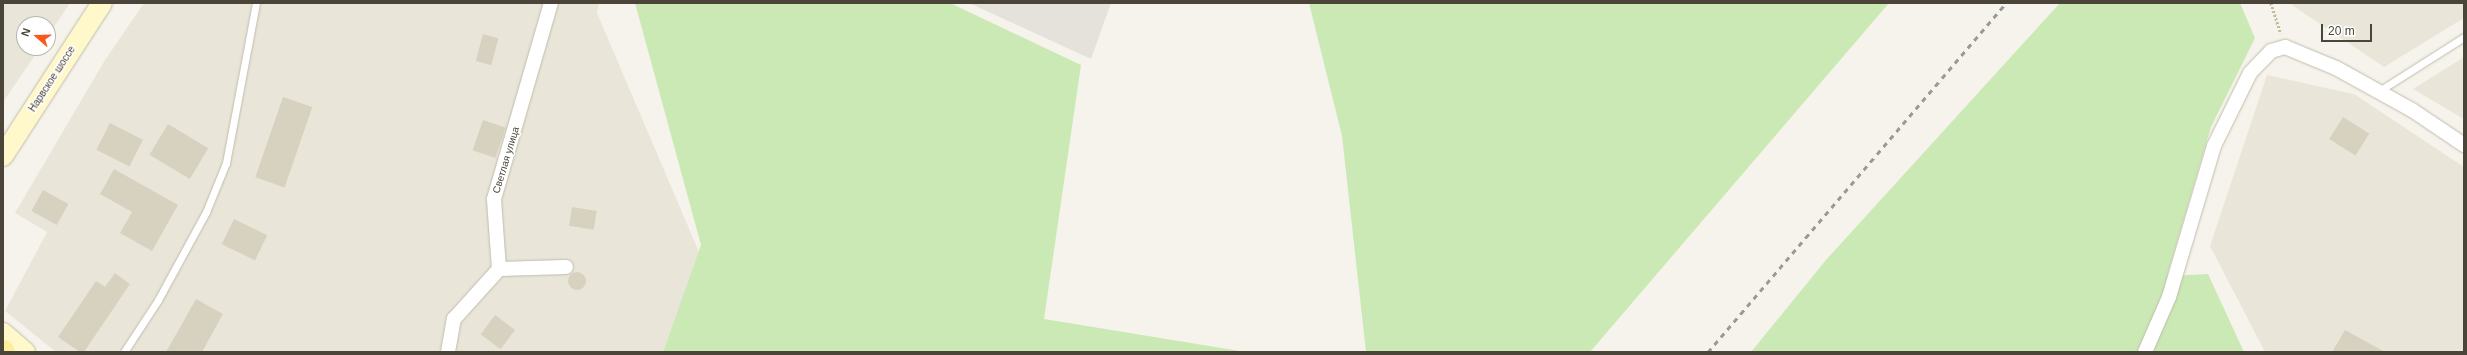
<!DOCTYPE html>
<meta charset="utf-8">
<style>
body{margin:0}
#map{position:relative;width:2467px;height:355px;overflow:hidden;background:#f5f3eb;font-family:Arial,sans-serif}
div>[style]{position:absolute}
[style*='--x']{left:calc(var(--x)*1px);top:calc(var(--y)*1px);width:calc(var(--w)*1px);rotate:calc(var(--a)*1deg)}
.residential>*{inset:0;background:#e9e6d9}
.industrial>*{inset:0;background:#e5e2dc}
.green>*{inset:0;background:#cbe9b4}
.building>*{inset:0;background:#d7d1c0;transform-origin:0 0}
.round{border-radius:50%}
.path>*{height:2.5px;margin-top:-1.25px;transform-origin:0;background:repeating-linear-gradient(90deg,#c3ba9e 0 2px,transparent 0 4px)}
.roads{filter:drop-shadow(0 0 1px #c1bcad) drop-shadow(0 0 1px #c1bcad)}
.service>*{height:7px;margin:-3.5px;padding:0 3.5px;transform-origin:3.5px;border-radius:3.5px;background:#fff}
.minor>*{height:14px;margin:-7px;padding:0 7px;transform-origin:7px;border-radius:7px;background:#fff}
.secondary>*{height:20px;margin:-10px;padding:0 10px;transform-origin:10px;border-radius:10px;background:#fff8cb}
.primary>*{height:22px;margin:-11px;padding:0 11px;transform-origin:11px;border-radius:11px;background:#feed9b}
.rail>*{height:3px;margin-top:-1.5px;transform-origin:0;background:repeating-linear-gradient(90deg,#999 0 5px,transparent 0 10px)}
span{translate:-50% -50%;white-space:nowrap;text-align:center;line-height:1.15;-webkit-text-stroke:3px #fff;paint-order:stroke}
.street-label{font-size:10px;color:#4a4538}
.frame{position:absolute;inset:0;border:4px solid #4a4538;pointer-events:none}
.north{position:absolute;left:16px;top:16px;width:40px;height:40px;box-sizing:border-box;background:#fff;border:1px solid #b7b5af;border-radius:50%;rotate:290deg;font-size:11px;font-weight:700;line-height:16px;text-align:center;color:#4a4538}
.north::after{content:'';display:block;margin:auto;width:14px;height:18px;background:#fa581d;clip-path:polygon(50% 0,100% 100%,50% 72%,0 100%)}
.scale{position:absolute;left:2321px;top:24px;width:51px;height:18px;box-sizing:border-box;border:2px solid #4a4538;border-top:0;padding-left:5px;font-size:12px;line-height:14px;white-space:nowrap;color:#4a4538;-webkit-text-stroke:3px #fff;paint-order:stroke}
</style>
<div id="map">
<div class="residential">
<div style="clip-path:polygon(3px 3px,70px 3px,48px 36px,48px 24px,24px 24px,24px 48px,40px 48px,3px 102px)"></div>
<div style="clip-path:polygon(144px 3px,599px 3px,597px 13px,699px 252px,663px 352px,56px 352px,5px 311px,47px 232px,15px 213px,105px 60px)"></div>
<div style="clip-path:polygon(2289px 3px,2464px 3px,2464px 18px,2384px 67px)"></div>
<div style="clip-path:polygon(2464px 57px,2464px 119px,2413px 89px)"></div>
<div style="clip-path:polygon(2267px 75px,2354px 94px,2464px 167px,2464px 352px,2265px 352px,2210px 246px)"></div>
</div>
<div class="industrial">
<div style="clip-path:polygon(969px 3px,1111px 3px,1091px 59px)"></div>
</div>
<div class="green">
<div style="clip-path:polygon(635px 3px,950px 3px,1081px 65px,1044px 319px,1246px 352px,663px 352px,701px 245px)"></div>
<div style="clip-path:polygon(1309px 3px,1889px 3px,1590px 352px,1366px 352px,1342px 136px)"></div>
<div style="clip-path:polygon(2060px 3px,2240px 3px,2255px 38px,2211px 127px,2167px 276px,2208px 274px,2244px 352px,1751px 352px,1826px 260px)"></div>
</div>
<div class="building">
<div style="left:483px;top:34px;width:16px;height:28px;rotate:15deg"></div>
<div style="left:283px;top:97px;width:31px;height:85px;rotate:19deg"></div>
<div style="left:2343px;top:117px;width:31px;height:26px;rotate:32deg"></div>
<div style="left:483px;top:120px;width:24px;height:32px;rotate:19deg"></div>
<div style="left:110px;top:123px;width:37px;height:30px;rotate:27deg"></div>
<div style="left:168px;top:124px;width:47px;height:36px;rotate:31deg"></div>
<div style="clip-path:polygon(114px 169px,178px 205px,152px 251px,120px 233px,132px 212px,100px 194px)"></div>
<div style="left:43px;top:190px;width:29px;height:24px;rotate:29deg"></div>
<div style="left:572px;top:207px;width:25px;height:19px;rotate:9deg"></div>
<div style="left:234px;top:219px;width:37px;height:28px;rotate:26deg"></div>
<div class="round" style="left:568px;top:272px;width:18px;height:18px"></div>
<div style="clip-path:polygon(115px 273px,130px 284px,84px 352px,80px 352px,58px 337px,96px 281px,105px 287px)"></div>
<div style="clip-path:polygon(196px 299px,223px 314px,202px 352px,166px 352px)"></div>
<div style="left:495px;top:315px;width:25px;height:24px;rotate:37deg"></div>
<div style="clip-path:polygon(2345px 330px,2385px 352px,2332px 352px)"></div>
</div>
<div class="path">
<div style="--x:2271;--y:3;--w:32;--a:72"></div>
</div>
<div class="roads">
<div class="service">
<div style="--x:2379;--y:91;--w:101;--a:-32.4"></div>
<div style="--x:124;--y:352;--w:62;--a:-56.8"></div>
<div style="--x:158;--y:300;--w:100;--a:-61.4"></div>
<div style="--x:206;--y:212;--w:53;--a:-67.8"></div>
<div style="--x:226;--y:163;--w:163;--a:-79.4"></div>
</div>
<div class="minor">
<div style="--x:499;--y:269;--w:67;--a:-1.7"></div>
<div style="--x:448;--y:352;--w:34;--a:-80"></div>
<div style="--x:454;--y:319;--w:67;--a:-48"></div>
<div style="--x:499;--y:269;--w:70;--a:-94.1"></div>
<div style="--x:494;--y:199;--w:204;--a:-73.8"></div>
<div style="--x:2145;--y:352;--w:60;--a:-66.4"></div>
<div style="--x:2169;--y:297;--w:158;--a:-73.4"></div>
<div style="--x:2214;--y:146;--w:81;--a:-63.7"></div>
<div style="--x:2250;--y:73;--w:30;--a:-46"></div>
<div style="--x:2271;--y:51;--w:15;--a:-16"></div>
<div style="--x:2285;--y:47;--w:55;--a:22.4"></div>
<div style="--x:2336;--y:68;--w:87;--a:28.9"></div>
<div style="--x:2412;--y:110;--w:63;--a:33.9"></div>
</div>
<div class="secondary">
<div style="--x:3;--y:156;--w:182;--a:-57.1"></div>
<div style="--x:3;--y:333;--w:29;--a:41"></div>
</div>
<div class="primary">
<div style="--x:3;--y:351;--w:1;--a:45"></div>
</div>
</div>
<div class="rail">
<div style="--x:1708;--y:352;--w:459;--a:-49.5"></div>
</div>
<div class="street-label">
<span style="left:52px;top:79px;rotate:-57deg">Нарвское шоссе</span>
<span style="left:506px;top:160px;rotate:-73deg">Светлая улица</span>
</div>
<div class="frame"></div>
<div class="north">N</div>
<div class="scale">20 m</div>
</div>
